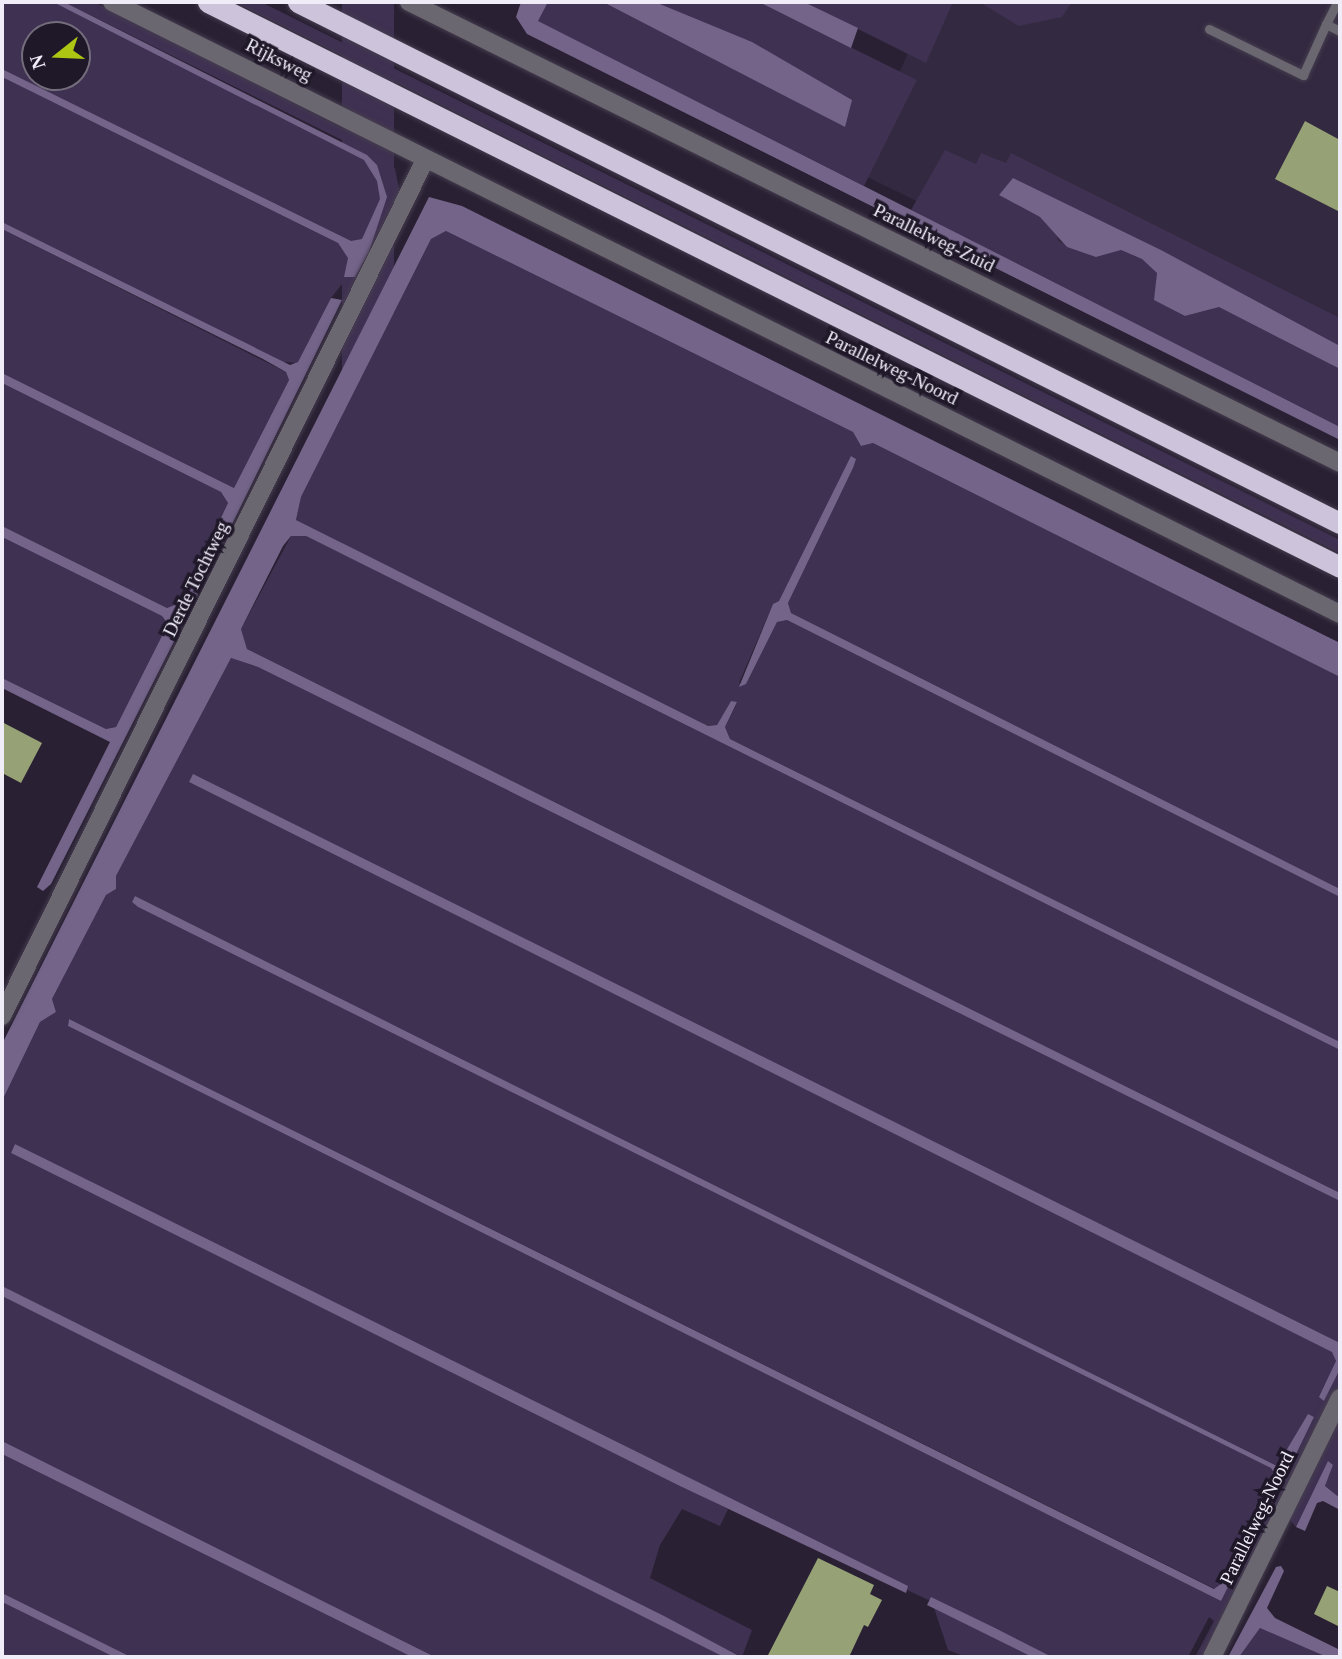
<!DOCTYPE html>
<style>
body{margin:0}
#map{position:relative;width:1342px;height:1659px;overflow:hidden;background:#292133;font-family:"Times New Roman",serif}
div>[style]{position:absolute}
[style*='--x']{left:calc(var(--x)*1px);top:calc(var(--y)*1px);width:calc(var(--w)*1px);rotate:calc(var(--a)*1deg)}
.built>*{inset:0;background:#332940}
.green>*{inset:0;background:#3f3152;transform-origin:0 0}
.water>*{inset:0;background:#74648a}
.building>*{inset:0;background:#97a176}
.roads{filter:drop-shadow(0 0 2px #453d4f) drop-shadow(0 0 2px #453d4f)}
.service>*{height:9px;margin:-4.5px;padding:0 4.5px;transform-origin:4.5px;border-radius:4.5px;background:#6b6770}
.minor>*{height:18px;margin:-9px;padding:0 9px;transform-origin:9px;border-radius:9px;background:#6b6770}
.motorway>*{height:21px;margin:-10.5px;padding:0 10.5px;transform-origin:10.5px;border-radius:10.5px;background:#cdc4db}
span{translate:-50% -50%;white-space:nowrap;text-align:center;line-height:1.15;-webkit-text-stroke:7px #1f1829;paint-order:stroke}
.street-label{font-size:19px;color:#f0ecf8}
.frame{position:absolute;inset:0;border:4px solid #f0ecf8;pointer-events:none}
.north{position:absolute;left:21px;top:21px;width:70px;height:70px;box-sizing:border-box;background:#1f1829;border:2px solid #736d7c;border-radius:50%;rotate:252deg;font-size:19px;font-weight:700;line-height:28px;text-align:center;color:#f0ecf8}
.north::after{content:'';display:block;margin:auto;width:24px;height:32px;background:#acc613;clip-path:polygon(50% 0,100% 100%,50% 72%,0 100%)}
</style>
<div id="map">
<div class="built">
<div style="clip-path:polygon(931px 2px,1340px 2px,1340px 356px,935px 210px,855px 171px)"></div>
</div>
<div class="green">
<div style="clip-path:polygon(evenodd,2px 2px,53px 2px,347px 148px,371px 168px,380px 190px,376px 211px,362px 239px,341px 237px,2px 69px,2px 2px,35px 35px,77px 35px,77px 77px,35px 77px,35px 35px)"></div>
<div style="clip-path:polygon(64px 2px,94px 2px,383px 149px,395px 169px,400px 193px,355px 284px,342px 284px,331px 298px,298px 363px,283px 362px,2px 222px,2px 77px,338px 243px,348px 258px,343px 272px,351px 280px,369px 252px,384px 214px,382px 178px,350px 144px)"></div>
<div style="clip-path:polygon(235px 2px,261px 2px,1332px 536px,1340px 540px,1340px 553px)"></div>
<div style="left:342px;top:2px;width:52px;height:1115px"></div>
<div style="clip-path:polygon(548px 2px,603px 2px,845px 127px,700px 22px,655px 2px,759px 2px,917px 80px,864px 186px,537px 21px)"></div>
<div style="clip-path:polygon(804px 2px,953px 2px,926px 63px)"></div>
<div style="clip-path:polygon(979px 2px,1072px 2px,1062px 17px,1019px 26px)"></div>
<div style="clip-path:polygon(945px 150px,976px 164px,981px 153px,1006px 163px,1011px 153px,1340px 318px,1340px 346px,1161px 250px,1013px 179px,999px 195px,1040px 217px,1055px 229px,1058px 241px,1096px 257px,1121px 250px,1142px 259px,1157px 273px,1155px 300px,1185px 316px,1219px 307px,1340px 369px,1340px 427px,911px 210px)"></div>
<div style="clip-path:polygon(2px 229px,286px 372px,289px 380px,234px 488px,2px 373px)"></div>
<div style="clip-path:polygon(446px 231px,853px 432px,861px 446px,873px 443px,1340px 677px,1340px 889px,791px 613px,788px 603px,853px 468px,854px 456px,779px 601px,773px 604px,739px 683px,746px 684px,777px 622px,787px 620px,1340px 897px,1340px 1042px,730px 739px,725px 727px,737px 703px,731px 701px,717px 725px,708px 726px,296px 520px,301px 497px,431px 239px)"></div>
<div style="clip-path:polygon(2px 383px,221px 492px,228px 503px,174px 607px,167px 608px,2px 526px)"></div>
<div style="clip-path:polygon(291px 536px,306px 536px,1340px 1050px,1340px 1193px,247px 649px,241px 629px)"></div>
<div style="clip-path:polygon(2px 537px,162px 616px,168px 624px,116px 727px,106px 729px,2px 678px)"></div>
<div style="clip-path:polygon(evenodd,231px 658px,258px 667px,1340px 1201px,1340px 1343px,193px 775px,189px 782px,1333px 1352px,1336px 1361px,1324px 1401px,1340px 1369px,1340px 1387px,1207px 1657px,1195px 1657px,1214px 1621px,1209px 1617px,1188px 1657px,1052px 1657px,907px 1590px,15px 1144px,11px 1153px,728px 1509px,720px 1526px,682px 1509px,660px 1545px,650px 1578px,752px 1630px,742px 1657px,2px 1286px,2px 1101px,40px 1022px,56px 1012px,52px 999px,106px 895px,116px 889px,116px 876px,231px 658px,135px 896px,1277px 1466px,1308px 1415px,1314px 1417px,1269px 1509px,1264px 1506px,1277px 1477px,1272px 1468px,138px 907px,132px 902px,135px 896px,231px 658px,69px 1019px,1215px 1589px,1228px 1579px,1255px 1523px,1258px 1528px,1221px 1601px,68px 1026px,69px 1019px)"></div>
<div style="clip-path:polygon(2px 1296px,691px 1638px,724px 1657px,435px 1657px,2px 1441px)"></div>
<div style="clip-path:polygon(1340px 1407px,1340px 1498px,1325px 1486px,1333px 1465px,1328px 1462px,1296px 1527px,1286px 1515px)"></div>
<div style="clip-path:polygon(2px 1454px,412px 1657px,131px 1657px,2px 1593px)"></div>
<div style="clip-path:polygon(2px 1602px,114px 1657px,2px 1657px)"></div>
<div style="clip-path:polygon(934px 1608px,1032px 1657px,966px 1657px,948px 1650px)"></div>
<div style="clip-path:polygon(1260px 1628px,1281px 1634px,1327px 1657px,1239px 1657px)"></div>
</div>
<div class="water">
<div style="clip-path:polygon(53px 2px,64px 2px,367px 155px,377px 165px,387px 197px,369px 252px,355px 277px,344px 277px,348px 258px,338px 243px,2px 77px,2px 69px,351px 241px,362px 239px,380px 199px,377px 181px,364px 160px)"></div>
<div style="clip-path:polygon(521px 2px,548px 2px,538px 21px,1340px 427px,1340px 440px,527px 34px,516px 17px)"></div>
<div style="clip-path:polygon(603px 2px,655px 2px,752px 42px,852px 100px,845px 127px)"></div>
<div style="clip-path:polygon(759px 2px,804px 2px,858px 28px,851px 48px)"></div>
<div style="clip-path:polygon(1013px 178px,1161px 250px,1340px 346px,1340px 369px,1219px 307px,1185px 316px,1154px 300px,1157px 273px,1142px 259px,1121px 250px,1096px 257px,1067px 247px,1040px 217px,999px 195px)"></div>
<div style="clip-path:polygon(429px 197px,462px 206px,1340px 643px,1340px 677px,873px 443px,861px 446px,853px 432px,446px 231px,431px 239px,301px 497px,296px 520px,708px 726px,717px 725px,731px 701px,737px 702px,725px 727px,730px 739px,1340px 1042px,1340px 1050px,306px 536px,291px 536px,283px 546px,241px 629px,247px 649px,1340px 1193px,1340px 1201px,258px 667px,231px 658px,116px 876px,116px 889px,106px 895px,52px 999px,56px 1012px,40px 1022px,2px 1101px,2px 1044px)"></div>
<div style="clip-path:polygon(2px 222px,290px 365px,298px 362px,331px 298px,342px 300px,191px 608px,51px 884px,43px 891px,37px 887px,110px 742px,2px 688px,2px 678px,106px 729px,116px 727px,168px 624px,162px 616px,2px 537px,2px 526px,167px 608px,180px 603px,228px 503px,221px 492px,2px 383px,2px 373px,234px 488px,289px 380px,286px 372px,263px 359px,2px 229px)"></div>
<div style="clip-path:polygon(851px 456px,856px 459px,853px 468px,788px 603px,791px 613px,1340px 889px,1340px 897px,787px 620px,777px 622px,746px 684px,739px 687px,773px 604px,779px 601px)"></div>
<div style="clip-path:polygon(193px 774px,1340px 1343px,1340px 1369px,1324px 1401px,1319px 1397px,1336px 1361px,1332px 1352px,189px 782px)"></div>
<div style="clip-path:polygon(135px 896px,1277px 1466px,1308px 1414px,1314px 1417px,1269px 1510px,1264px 1506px,1277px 1477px,1271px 1468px,138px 907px,132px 902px)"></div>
<div style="clip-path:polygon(69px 1019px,1214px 1589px,1228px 1579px,1255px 1523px,1258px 1528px,1221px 1601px,68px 1026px)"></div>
<div style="clip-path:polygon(15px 1144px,908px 1586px,906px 1593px,680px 1486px,11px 1153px)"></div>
<div style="clip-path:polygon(2px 1286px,664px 1616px,741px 1657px,724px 1657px,2px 1296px)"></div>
<div style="clip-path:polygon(2px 1441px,435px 1657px,412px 1657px,2px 1454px)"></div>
<div style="clip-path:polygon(1328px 1461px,1333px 1465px,1325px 1486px,1340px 1498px,1340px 1510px,1323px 1501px,1317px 1503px,1305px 1531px,1296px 1527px)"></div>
<div style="clip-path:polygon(1281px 1566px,1284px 1571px,1267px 1608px,1275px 1618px,1340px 1650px,1340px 1657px,1327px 1657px,1260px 1628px,1239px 1657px,1228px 1657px,1276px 1567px)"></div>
<div style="clip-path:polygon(2px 1593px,131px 1657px,114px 1657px,2px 1602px)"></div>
<div style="clip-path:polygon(931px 1597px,995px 1628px,1052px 1657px,1032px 1657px,927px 1605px)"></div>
</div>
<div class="building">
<div style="clip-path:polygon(1305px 121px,1340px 140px,1340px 212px,1275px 179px)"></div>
<div style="clip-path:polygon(2px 722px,42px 743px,21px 783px,4px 774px)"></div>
<div style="clip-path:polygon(818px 1558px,874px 1585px,870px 1594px,882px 1600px,868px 1627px,864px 1625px,849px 1657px,767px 1657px)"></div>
<div style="clip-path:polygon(1327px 1586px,1340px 1592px,1340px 1627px,1314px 1614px)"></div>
</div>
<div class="roads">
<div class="service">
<div style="--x:1326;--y:24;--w:25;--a:-63"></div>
<div style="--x:1209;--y:29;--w:105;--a:26.1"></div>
<div style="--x:1303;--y:75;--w:56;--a:-65.7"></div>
<div style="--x:1326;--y:24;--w:16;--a:27"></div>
</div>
<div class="minor">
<div style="--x:112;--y:2;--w:1372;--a:26.49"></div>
<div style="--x:409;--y:2;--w:1039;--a:26.34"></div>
<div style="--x:2;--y:1016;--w:955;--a:-63.7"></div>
<div style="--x:1212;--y:1657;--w:289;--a:-63.7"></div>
</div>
<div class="motorway">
<div style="--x:208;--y:2;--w:1265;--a:26.52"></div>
<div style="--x:298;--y:2;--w:1165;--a:26.57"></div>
</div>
</div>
<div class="street-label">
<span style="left:279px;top:60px;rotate:27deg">Rijksweg</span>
<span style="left:934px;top:238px;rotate:26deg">Parallelweg-Zuid</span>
<span style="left:892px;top:368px;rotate:26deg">Parallelweg-Noord</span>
<span style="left:196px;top:579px;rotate:-64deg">Derde Tochtweg</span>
<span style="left:1257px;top:1518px;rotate:-64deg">Parallelweg-Noord</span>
</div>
<div class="frame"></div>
<div class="north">N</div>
</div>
